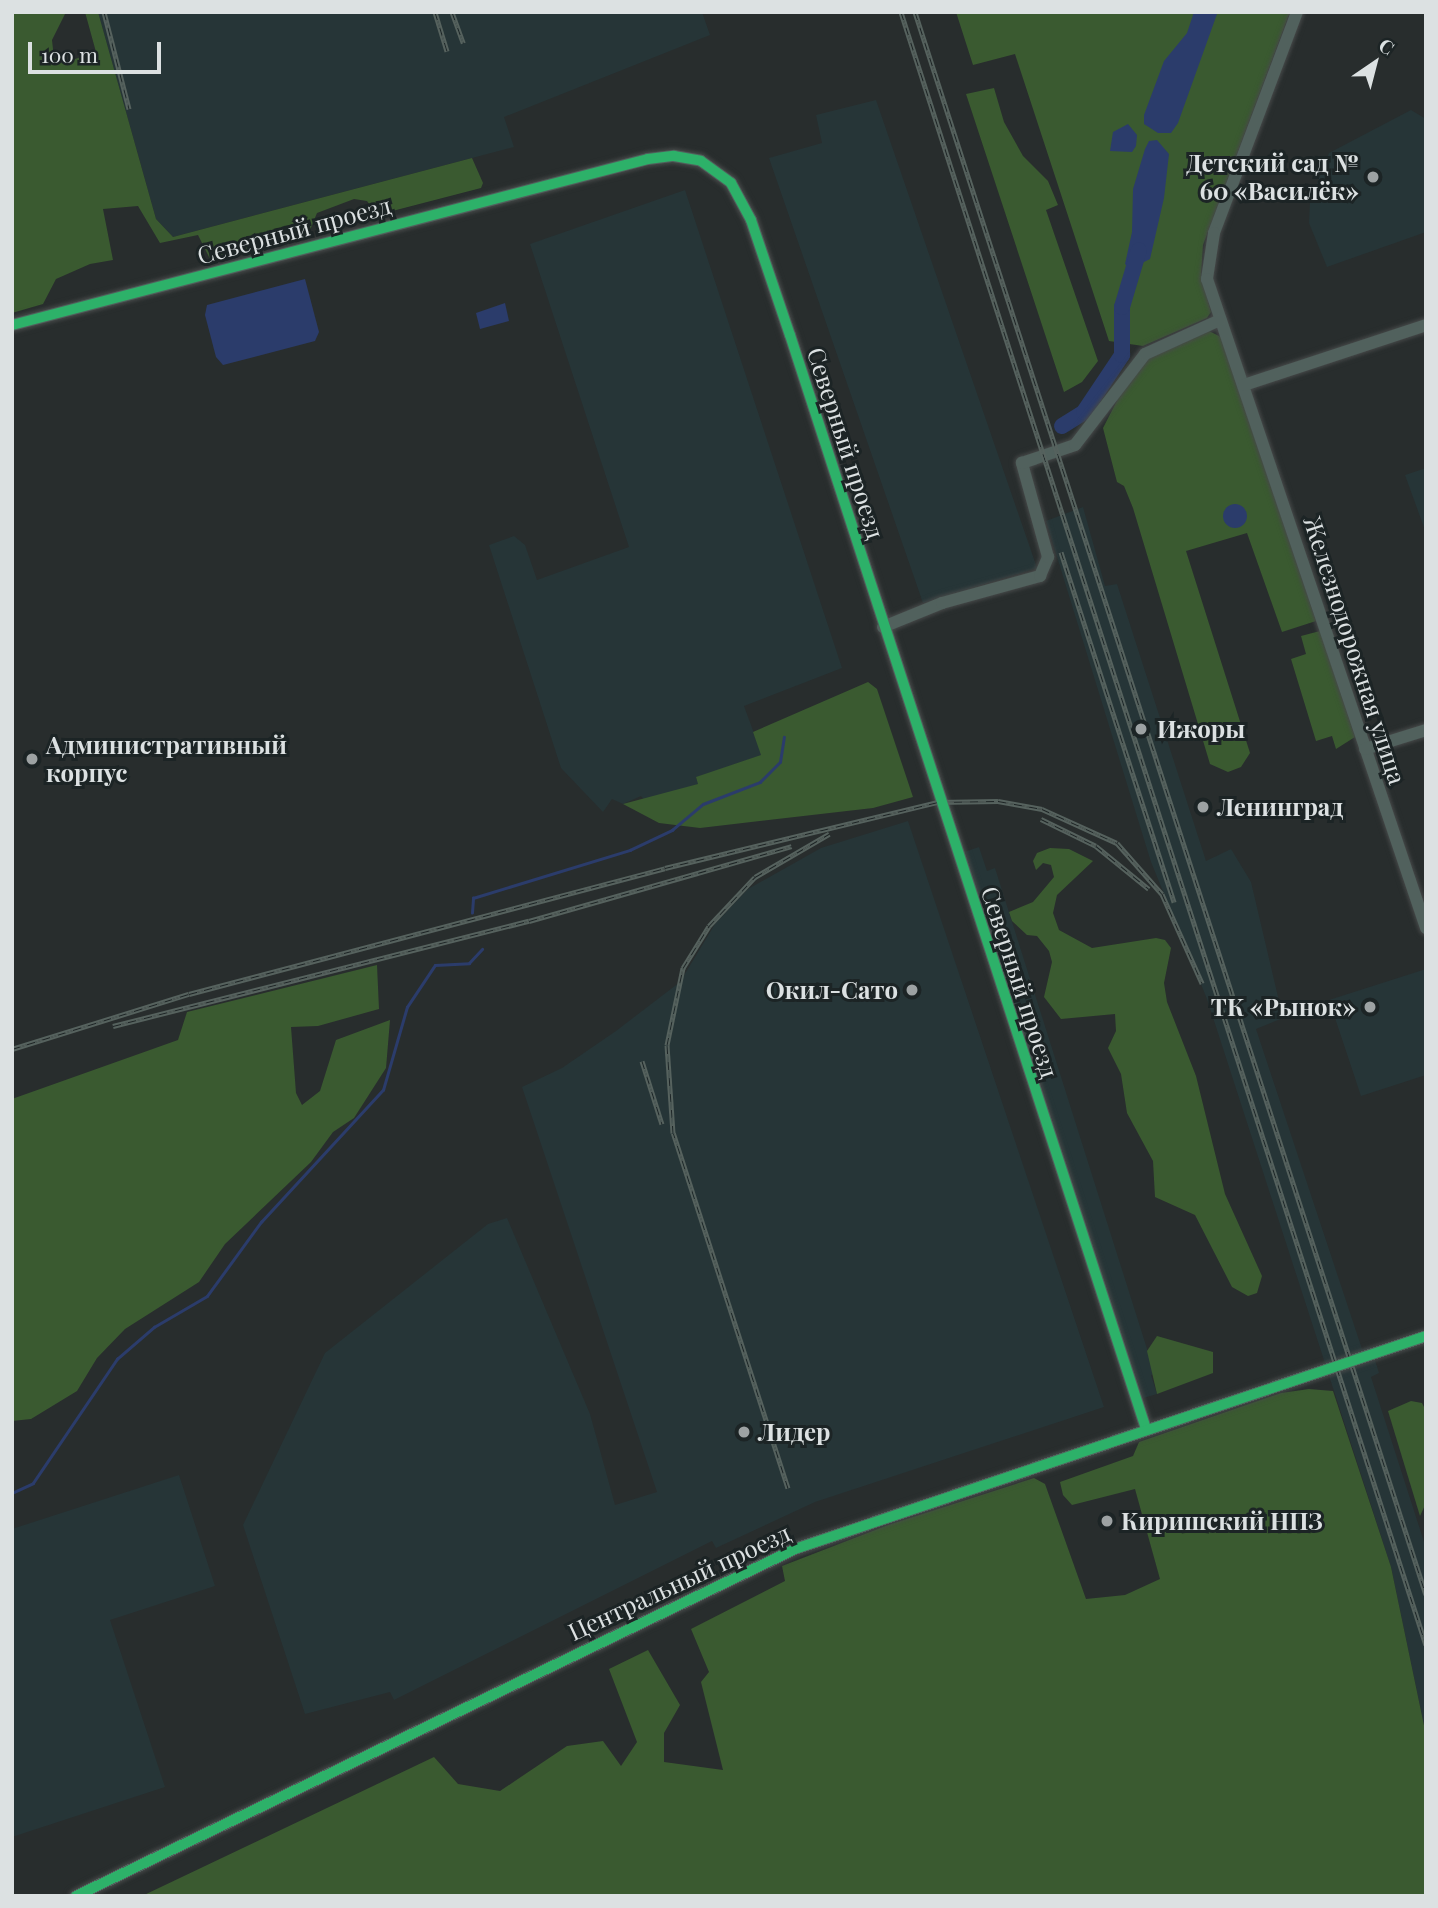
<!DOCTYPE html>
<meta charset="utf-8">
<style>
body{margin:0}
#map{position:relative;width:1438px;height:1908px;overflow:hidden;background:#282d2d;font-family:"Playfair Display",serif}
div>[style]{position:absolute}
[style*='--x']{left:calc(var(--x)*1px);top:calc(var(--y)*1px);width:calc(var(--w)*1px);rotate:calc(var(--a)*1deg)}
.built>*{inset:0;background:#263537}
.green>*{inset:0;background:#3a5a30}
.water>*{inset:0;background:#2b3c6b}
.round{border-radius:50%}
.stream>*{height:2.5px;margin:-1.25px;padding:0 1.25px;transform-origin:1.25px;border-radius:1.25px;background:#2b3c6b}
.river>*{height:16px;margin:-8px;padding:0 8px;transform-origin:8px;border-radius:8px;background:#2b3c6b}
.roads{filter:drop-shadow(0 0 2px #464949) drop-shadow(0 0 2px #464949)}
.minor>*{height:12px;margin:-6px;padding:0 6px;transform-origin:6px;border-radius:6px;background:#51615d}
.rail>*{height:5px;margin-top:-2.5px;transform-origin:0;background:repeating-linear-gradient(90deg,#1c2425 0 8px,#56625e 0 16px);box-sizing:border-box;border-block:2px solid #56625e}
.cycleway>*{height:10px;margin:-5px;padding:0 5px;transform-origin:5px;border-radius:5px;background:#2db169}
.dots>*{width:19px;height:19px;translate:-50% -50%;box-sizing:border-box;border:4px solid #1c2425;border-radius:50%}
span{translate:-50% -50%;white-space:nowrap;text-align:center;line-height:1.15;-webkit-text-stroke:6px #1c2425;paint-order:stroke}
.poi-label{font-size:24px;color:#dce1e2;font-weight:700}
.right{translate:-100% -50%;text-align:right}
.left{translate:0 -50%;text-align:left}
.street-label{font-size:24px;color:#dce1e2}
.frame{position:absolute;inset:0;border:14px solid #dce1e2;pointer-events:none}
.north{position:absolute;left:1340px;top:28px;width:70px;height:70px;-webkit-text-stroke:5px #1c2425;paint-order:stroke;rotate:35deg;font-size:19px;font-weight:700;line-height:28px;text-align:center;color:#dce1e2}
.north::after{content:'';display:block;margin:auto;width:24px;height:32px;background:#dce1e2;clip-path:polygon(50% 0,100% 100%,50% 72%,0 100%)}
.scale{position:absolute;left:28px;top:42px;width:133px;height:32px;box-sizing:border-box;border:4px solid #dce1e2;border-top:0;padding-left:9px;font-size:21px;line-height:24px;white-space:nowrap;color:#dce1e2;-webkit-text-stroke:5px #1c2425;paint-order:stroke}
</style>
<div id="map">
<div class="built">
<div style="clip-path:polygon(98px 12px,702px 12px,710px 35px,504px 117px,514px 147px,173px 237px,156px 219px)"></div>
<div style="clip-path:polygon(876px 100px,1037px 568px,923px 603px,769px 158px,822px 143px,816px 115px)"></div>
<div style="clip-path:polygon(1411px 110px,1426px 119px,1426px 232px,1327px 267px,1309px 223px,1310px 201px,1329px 153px)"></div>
<div style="clip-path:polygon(685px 190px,842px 668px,744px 706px,762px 755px,696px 778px,699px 784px,644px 800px,641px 796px,623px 804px,612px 799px,603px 812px,561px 768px,489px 545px,514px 536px,525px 545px,537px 580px,629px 547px,530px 244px)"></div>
<div style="clip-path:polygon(1426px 468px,1426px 533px,1405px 475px)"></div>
<div style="clip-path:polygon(1083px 507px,1105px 586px,1117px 584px,1206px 861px,1231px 849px,1251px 882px,1283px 1018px,1256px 1029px,1362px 1349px,1371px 1347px,1379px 1373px,1371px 1377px,1426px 1548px,1426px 1735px,1391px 1567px,1207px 999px,1151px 862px,1046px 521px)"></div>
<div style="clip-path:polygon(908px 821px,1104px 1407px,815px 1502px,716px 1548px,712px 1541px,394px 1700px,390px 1692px,305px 1714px,243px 1525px,325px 1353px,488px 1224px,507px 1218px,590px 1414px,615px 1505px,657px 1492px,522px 1087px,562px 1068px,616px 1031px,680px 982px,715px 924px,748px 889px,821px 848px)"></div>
<div style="clip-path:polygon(979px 847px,987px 871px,995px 868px,1155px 1374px,1151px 1375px,1157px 1394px,1140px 1399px,961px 853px)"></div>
<div style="clip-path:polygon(1426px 969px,1426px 1075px,1361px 1096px,1329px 1000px)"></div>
<div style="clip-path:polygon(179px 1475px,215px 1586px,110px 1620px,165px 1787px,12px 1837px,12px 1529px)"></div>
</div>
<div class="green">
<div style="clip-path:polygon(12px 12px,66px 12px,52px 40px,54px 58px,63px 63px,96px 52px,85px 12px,98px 12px,156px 219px,173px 237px,472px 158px,483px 183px,481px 188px,377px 215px,367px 201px,354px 199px,317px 213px,308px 235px,210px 259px,198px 235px,160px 243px,138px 206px,103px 209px,113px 260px,90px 264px,56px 279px,43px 304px,12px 313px)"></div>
<div style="clip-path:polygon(956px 12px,1290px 12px,1203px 245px,1201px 276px,1211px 312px,1207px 318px,1143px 346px,1109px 341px,1015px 54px,973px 65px)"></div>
<div style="clip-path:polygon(994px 88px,1004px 122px,1023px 156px,1048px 181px,1058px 205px,1046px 210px,1098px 361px,1082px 382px,1064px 392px,966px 94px)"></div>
<div style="clip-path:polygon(1207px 330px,1221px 337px,1316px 621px,1282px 632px,1247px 533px,1186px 551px,1250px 753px,1241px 767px,1228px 772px,1210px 764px,1133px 508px,1124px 486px,1117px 482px,1103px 428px,1127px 381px,1151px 356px)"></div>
<div style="clip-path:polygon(1320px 631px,1355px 737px,1336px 749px,1332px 736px,1316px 741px,1291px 659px,1306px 654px,1301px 636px)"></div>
<div style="clip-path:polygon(868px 682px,877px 689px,913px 797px,873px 808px,700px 828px,659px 823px,623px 804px,698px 784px,696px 777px,761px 755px,753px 732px)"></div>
<div style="clip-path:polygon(1050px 848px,1069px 849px,1093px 861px,1057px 895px,1053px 913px,1059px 930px,1092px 948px,1156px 938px,1165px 940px,1171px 948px,1164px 983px,1167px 1002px,1196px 1076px,1225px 1194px,1262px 1276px,1257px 1293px,1248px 1296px,1232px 1287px,1195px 1215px,1155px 1197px,1153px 1161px,1127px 1113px,1121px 1074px,1108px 1048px,1116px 1031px,1115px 1014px,1061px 1019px,1044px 997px,1052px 962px,1049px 951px,1037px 936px,1027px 935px,1012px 921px,1009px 912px,1033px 902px,1054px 877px,1051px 865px,1043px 863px,1036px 870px,1033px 861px,1037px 853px)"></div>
<div style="clip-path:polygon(377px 965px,379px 1009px,318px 1026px,291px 1027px,296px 1093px,302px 1105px,320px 1091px,336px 1040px,390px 1020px,386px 1068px,354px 1118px,333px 1132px,311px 1162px,225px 1244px,199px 1282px,125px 1329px,97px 1358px,77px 1391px,31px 1419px,12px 1421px,12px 1099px,178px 1040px,187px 1012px)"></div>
<div style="clip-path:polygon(1157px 1336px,1213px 1352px,1213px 1373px,1157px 1394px,1147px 1351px)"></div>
<div style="clip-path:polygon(1309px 1389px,1333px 1391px,1391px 1567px,1426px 1735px,1426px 1896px,142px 1896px,434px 1757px,458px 1784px,500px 1791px,567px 1746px,603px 1741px,621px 1766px,637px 1742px,609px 1669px,648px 1650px,680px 1705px,664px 1733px,664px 1762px,723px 1770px,701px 1682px,709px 1672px,691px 1629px,785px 1581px,782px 1566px,888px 1525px,1034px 1478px,1045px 1484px,1086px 1599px,1125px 1595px,1160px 1579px,1135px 1489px,1072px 1505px,1063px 1495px,1060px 1482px,1133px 1456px,1139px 1442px,1281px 1393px)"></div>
<div style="clip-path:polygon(1411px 1401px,1422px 1403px,1426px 1411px,1426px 1503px,1420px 1516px,1388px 1411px)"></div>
</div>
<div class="water">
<div style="clip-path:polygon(1194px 12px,1217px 14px,1178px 123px,1171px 133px,1158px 133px,1144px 124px,1144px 115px,1164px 61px,1187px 33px)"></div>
<div style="clip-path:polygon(1128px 124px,1137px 135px,1136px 146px,1132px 152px,1110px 151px,1113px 132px)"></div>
<div style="clip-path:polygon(1157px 140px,1169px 154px,1164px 198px,1150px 259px,1130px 269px,1125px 264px,1132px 232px,1133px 189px,1145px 149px,1149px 141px)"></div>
<div style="clip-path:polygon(305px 279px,319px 332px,315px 341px,223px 365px,216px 357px,205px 315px,207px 305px)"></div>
<div style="clip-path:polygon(505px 303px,509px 321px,480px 329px,476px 313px)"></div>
<div class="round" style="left:1223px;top:504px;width:24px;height:24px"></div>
</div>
<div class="stream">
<div style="--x:472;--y:913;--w:15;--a:-86"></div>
<div style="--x:473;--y:898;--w:164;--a:-17"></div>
<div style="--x:630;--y:850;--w:47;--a:-25.5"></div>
<div style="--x:672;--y:830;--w:40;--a:-40"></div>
<div style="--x:703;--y:804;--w:61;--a:-21.1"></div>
<div style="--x:760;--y:782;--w:28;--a:-45"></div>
<div style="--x:780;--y:762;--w:25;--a:-81"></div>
<div style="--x:12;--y:1493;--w:23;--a:-25"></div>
<div style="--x:33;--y:1483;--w:150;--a:-55.9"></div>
<div style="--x:117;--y:1359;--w:49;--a:-40.9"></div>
<div style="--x:154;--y:1327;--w:61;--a:-30.3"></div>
<div style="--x:207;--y:1296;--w:92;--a:-53.9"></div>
<div style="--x:261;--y:1222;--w:180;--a:-47.3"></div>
<div style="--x:383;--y:1090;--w:86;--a:-73.9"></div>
<div style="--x:407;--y:1007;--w:50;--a:-56.3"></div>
<div style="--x:435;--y:965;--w:34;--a:-3"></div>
<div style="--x:469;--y:963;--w:19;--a:-47"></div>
</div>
<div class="river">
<div style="--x:1062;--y:426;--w:26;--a:-32"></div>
<div style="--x:1084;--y:412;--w:69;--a:-56.3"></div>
<div style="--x:1122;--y:355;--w:48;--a:-90"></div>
<div style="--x:1122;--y:307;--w:59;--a:-73.4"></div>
</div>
<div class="roads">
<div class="minor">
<div style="--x:1297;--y:12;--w:236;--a:110.6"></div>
<div style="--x:1214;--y:233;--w:47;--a:98.7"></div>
<div style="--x:1207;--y:279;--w:685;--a:71.35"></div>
<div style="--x:12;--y:325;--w:657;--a:-14.63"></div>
<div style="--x:648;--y:159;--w:26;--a:-7"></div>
<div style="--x:674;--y:156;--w:27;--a:10"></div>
<div style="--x:701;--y:161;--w:37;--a:36"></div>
<div style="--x:731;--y:183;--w:42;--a:61.6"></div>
<div style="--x:751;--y:220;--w:121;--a:71.3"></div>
<div style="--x:790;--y:335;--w:1150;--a:71.97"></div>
<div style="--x:1244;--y:385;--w:192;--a:-18.2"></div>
<div style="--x:883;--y:627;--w:64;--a:-22.1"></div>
<div style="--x:942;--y:603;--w:102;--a:-15.4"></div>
<div style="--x:1040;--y:576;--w:21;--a:-67"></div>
<div style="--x:1048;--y:557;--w:98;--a:-105.5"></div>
<div style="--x:1022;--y:463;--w:56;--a:-18.8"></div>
<div style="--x:1075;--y:445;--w:115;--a:-52.4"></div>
<div style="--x:1145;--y:354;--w:82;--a:-24.4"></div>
<div style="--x:1365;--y:749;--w:64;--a:-17.3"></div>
<div style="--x:76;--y:1896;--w:798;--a:-25.76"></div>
<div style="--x:795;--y:1549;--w:666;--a:-18.65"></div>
</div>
</div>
<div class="rail">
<div style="--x:104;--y:12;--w:100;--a:75.5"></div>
<div style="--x:435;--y:12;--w:41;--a:72.9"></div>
<div style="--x:452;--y:12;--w:33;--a:70"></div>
<div style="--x:901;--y:12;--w:1715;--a:72.18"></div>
<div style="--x:915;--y:12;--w:1663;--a:72.11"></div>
<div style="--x:1061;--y:552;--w:368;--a:72.1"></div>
<div style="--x:1041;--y:819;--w:61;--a:26.1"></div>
<div style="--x:1096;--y:846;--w:68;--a:39.1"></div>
<div style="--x:113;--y:1026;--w:429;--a:-14.2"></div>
<div style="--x:529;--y:921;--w:273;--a:-15.9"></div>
<div style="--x:12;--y:1049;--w:185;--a:-17.3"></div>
<div style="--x:189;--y:994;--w:492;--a:-14.8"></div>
<div style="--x:665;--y:868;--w:281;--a:-13.6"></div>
<div style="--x:938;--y:802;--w:60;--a:-1"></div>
<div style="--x:998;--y:801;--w:45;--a:10.3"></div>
<div style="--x:1042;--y:809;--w:82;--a:24.4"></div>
<div style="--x:1117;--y:843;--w:68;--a:48.6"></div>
<div style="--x:1162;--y:894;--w:98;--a:65.8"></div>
<div style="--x:642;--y:1061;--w:66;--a:72.4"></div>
<div style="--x:788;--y:1488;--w:373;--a:-107.9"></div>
<div style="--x:673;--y:1133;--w:88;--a:-93.9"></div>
<div style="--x:667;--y:1045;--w:79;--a:-78.3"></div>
<div style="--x:683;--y:968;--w:49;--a:-58.2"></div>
<div style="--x:709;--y:926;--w:67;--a:-46.8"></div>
<div style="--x:755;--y:877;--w:86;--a:-30.2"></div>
</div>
<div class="cycleway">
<div style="--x:12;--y:325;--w:657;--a:-14.63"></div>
<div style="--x:648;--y:159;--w:26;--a:-7"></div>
<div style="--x:674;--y:156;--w:27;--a:10"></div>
<div style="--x:701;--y:161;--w:37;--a:36"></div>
<div style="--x:731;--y:183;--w:42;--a:61.6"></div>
<div style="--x:751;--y:220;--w:121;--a:71.3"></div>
<div style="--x:790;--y:335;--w:1150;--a:71.97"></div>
<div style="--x:76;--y:1896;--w:798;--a:-25.76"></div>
<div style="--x:795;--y:1549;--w:666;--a:-18.65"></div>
</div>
<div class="dots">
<div style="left:1373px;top:177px;background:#9da2a3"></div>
<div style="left:1141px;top:729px;background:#9da2a3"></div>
<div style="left:32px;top:759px;background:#9da2a3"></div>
<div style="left:1203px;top:807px;background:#9da2a3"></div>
<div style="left:912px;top:990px;background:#9da2a3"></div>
<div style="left:1370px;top:1007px;background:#9da2a3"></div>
<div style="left:744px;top:1432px;background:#9da2a3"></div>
<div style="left:1107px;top:1521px;background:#9da2a3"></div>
</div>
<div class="poi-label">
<span class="right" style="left:1359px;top:177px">Детский сад №<br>60 «Василёк»</span>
<span class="left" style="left:1157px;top:729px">Ижоры</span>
<span class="left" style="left:46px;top:759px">Административный<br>корпус</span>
<span class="left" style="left:1217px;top:807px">Ленинград</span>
<span class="right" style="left:898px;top:990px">Окил-Сато</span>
<span class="right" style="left:1356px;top:1007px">ТК «Рынок»</span>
<span class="left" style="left:758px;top:1432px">Лидер</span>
<span class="left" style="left:1121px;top:1521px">Киришский НПЗ</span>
</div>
<div class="street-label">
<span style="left:294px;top:230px;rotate:-15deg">Северный проезд</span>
<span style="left:846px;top:443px;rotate:72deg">Северный проезд</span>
<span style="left:1355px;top:650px;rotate:72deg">Железнодорожная улица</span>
<span style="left:1020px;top:982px;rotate:72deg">Северный проезд</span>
<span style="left:679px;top:1582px;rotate:-25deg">Центральный проезд</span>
</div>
<div class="frame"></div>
<div class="north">С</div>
<div class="scale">100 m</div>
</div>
